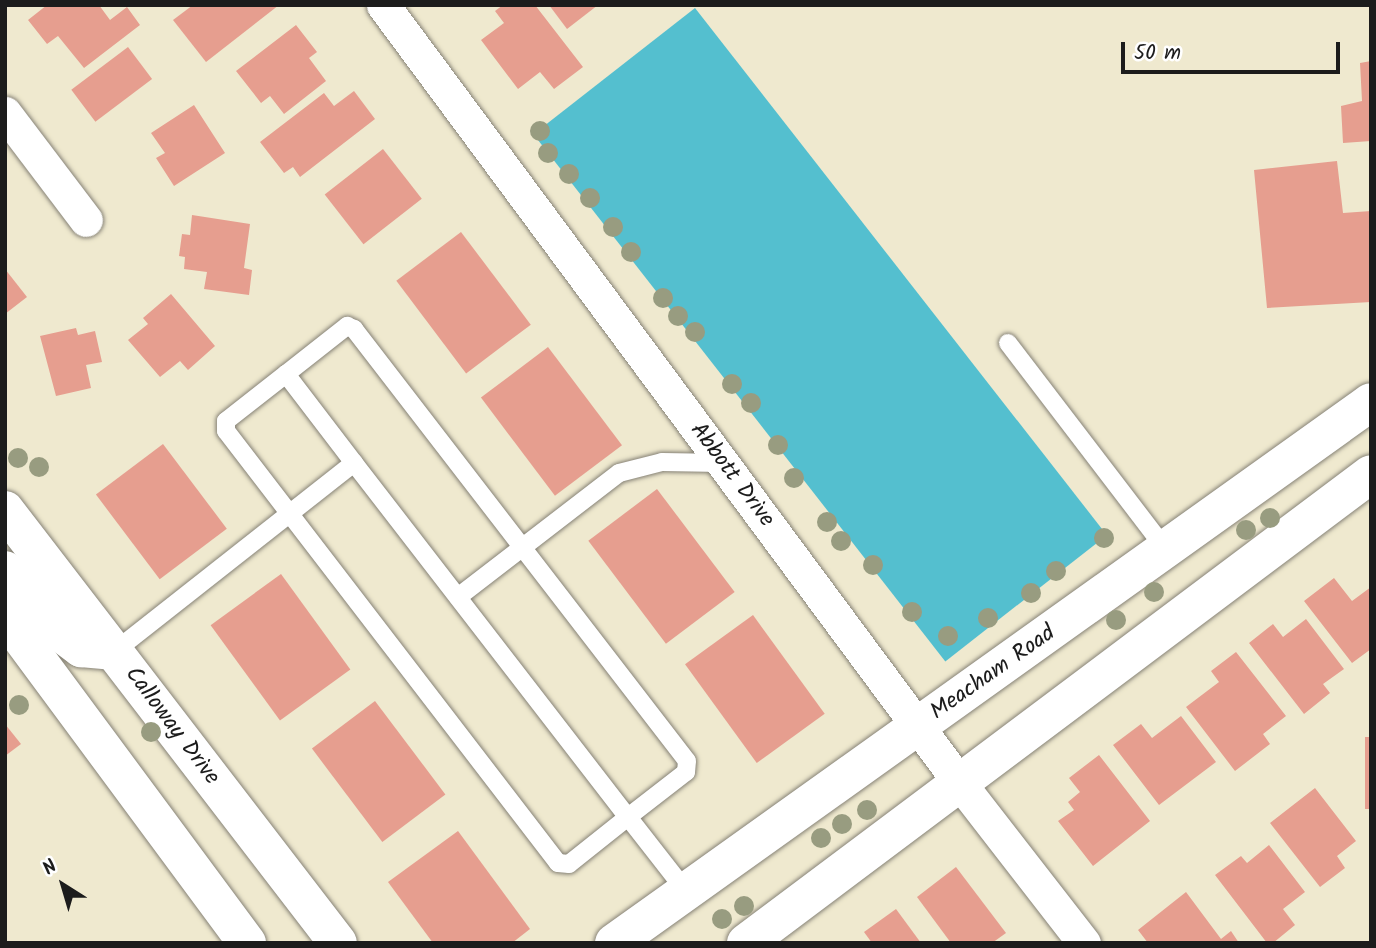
<!DOCTYPE html>
<style>
body{margin:0}
#map{position:relative;width:1376px;height:948px;overflow:hidden;background:#efe9cf;font-family:Kalam,sans-serif}
div>[style]{position:absolute}
[style*='--x']{left:calc(var(--x)*1px);top:calc(var(--y)*1px);width:calc(var(--w)*1px);rotate:calc(var(--a)*1deg)}
.water>*{inset:0;background:#54bfcf;transform-origin:0 0}
.building>*{inset:0;background:#e69e8f;transform-origin:0 0}
.roads{filter:drop-shadow(0 0 2px #868276) drop-shadow(0 0 2px #868276)}
.service>*{height:18px;margin:-9px;padding:0 9px;transform-origin:9px;border-radius:9px;background:#fff}
.minor>*{height:33px;margin:-16.5px;padding:0 16.5px;transform-origin:16.5px;border-radius:16.5px;background:#fff}
.tertiary>*{height:38px;margin:-19px;padding:0 19px;transform-origin:19px;border-radius:19px;background:#fff}
.secondary>*{height:38px;margin:-19px;padding:0 19px;transform-origin:19px;border-radius:19px;background:#fff}
.trees>*{width:20px;height:20px;margin:-10px;border-radius:50%;background:#989c80}
span{translate:-50% -50%;white-space:nowrap;text-align:center;line-height:1.15;-webkit-text-stroke:5px #fff;paint-order:stroke}
.street-label{font-size:23px;color:#1c1c1c}
.frame{position:absolute;inset:0;border:7px solid #1c1c1c;pointer-events:none}
.north{position:absolute;left:28px;top:850px;width:70px;height:70px;-webkit-text-stroke:5px #fff;paint-order:stroke;rotate:323deg;font-size:19px;font-weight:700;line-height:28px;text-align:center;color:#1c1c1c}
.north::after{content:'';display:block;margin:auto;width:24px;height:32px;background:#1c1c1c;clip-path:polygon(50% 0,100% 100%,50% 72%,0 100%)}
.scale{position:absolute;left:1121px;top:42px;width:219px;height:32px;box-sizing:border-box;border:4px solid #1c1c1c;border-top:0;padding-left:9px;font-size:21px;line-height:24px;white-space:nowrap;color:#1c1c1c;-webkit-text-stroke:5px #fff;paint-order:stroke}
</style>
<div id="map">
<div class="water">
<div style="left:695px;top:8px;width:669px;height:205px;rotate:52deg"></div>
</div>
<div class="building">
<div style="clip-path:polygon(47px 5px,99px 5px,110px 20px,127px 7px,140px 25px,84px 68px,58px 36px,47px 44px,28px 20px)"></div>
<div style="clip-path:polygon(193px 5px,279px 5px,206px 62px,173px 20px)"></div>
<div style="clip-path:polygon(503px 5px,535px 5px,583px 67px,554px 89px,540px 72px,518px 89px,481px 40px,504px 23px,495px 11px)"></div>
<div style="clip-path:polygon(549px 5px,598px 5px,567px 29px)"></div>
<div style="clip-path:polygon(296px 25px,317px 52px,309px 58px,326px 81px,284px 114px,270px 96px,261px 103px,236px 71px)"></div>
<div style="left:128px;top:47px;width:40px;height:71px;rotate:53deg"></div>
<div style="clip-path:polygon(1371px 61px,1371px 141px,1343px 143px,1341px 106px,1362px 101px,1360px 63px)"></div>
<div style="clip-path:polygon(354px 91px,375px 119px,300px 177px,293px 167px,284px 173px,260px 142px,324px 93px,334px 106px)"></div>
<div style="clip-path:polygon(194px 105px,225px 153px,174px 186px,156px 158px,165px 153px,151px 133px)"></div>
<div style="left:383px;top:149px;width:63px;height:74px;rotate:52deg"></div>
<div style="clip-path:polygon(1337px 161px,1343px 213px,1371px 211px,1371px 302px,1267px 308px,1254px 170px)"></div>
<div style="clip-path:polygon(192px 215px,250px 224px,244px 268px,252px 270px,249px 295px,204px 289px,207px 272px,184px 269px,185px 257px,179px 256px,182px 234px,190px 235px)"></div>
<div style="left:461px;top:232px;width:116px;height:81px;rotate:53deg"></div>
<div style="clip-path:polygon(5px 269px,27px 297px,5px 314px)"></div>
<div style="clip-path:polygon(171px 294px,215px 346px,188px 370px,180px 361px,160px 377px,128px 340px,148px 324px,143px 318px)"></div>
<div style="clip-path:polygon(76px 328px,78px 335px,95px 331px,102px 362px,86px 365px,91px 388px,56px 396px,40px 336px)"></div>
<div style="left:548px;top:347px;width:123px;height:84px;rotate:53deg"></div>
<div style="left:163px;top:444px;width:106px;height:84px;rotate:53deg"></div>
<div style="left:657px;top:489px;width:129px;height:86px;rotate:53deg"></div>
<div style="left:281px;top:574px;width:118px;height:87px;rotate:54deg"></div>
<div style="clip-path:polygon(1334px 578px,1352px 601px,1371px 587px,1371px 649px,1352px 663px,1304px 601px)"></div>
<div style="left:753px;top:615px;width:122px;height:84px;rotate:54deg"></div>
<div style="clip-path:polygon(1306px 619px,1344px 669px,1323px 684px,1330px 693px,1304px 714px,1249px 643px,1273px 624px,1283px 637px)"></div>
<div style="clip-path:polygon(1236px 652px,1286px 716px,1263px 734px,1270px 744px,1235px 771px,1186px 707px,1219px 682px,1211px 671px)"></div>
<div style="left:375px;top:701px;width:117px;height:79px;rotate:53deg"></div>
<div style="clip-path:polygon(1181px 716px,1216px 762px,1159px 805px,1113px 745px,1141px 724px,1152px 738px)"></div>
<div style="clip-path:polygon(5px 724px,21px 744px,5px 756px)"></div>
<div style="left:1365px;top:737px;width:6px;height:72px"></div>
<div style="clip-path:polygon(1099px 755px,1150px 821px,1093px 866px,1058px 821px,1074px 810px,1068px 802px,1080px 792px,1069px 778px)"></div>
<div style="clip-path:polygon(1315px 788px,1356px 841px,1337px 856px,1345px 868px,1320px 887px,1270px 823px)"></div>
<div style="clip-path:polygon(458px 831px,530px 929px,512px 943px,433px 943px,388px 882px)"></div>
<div style="clip-path:polygon(1269px 845px,1305px 892px,1283px 909px,1295px 925px,1273px 943px,1267px 943px,1215px 875px,1241px 856px,1247px 863px)"></div>
<div style="clip-path:polygon(956px 867px,1006px 933px,992px 943px,951px 943px,917px 897px)"></div>
<div style="clip-path:polygon(1186px 892px,1221px 939px,1231px 931px,1239px 943px,1148px 943px,1138px 930px)"></div>
<div style="clip-path:polygon(896px 909px,921px 943px,872px 943px,864px 932px)"></div>
</div>
<div class="roads">
<div class="service">
<div style="--x:1008;--y:343;--w:260;--a:52.6"></div>
<div style="--x:286;--y:374;--w:78;--a:-38.2"></div>
<div style="--x:347;--y:326;--w:8;--a:23"></div>
<div style="--x:354;--y:329;--w:545;--a:52.37"></div>
<div style="--x:687;--y:761;--w:11;--a:95"></div>
<div style="--x:686;--y:772;--w:73;--a:142.2"></div>
<div style="--x:628;--y:817;--w:75;--a:141.5"></div>
<div style="--x:569;--y:864;--w:11;--a:-175"></div>
<div style="--x:558;--y:863;--w:545;--a:-127.54"></div>
<div style="--x:226;--y:431;--w:10;--a:-90"></div>
<div style="--x:226;--y:421;--w:76;--a:-38.1"></div>
<div style="--x:286;--y:374;--w:112;--a:52.6"></div>
<div style="--x:354;--y:463;--w:448;--a:52.3"></div>
<div style="--x:628;--y:817;--w:93;--a:52"></div>
<div style="--x:458;--y:597;--w:203;--a:-37.6"></div>
<div style="--x:619;--y:473;--w:44;--a:-14.3"></div>
<div style="--x:662;--y:462;--w:61;--a:0.9"></div>
<div style="--x:115;--y:651;--w:304;--a:-38.2"></div>
</div>
<div class="minor">
<div style="--x:383;--y:5;--w:967;--a:53.45"></div>
<div style="--x:959;--y:782;--w:204;--a:52.2"></div>
<div style="--x:5;--y:113;--w:134;--a:52.9"></div>
</div>
<div class="tertiary">
<div style="--x:614;--y:943;--w:930;--a:-35.55"></div>
<div style="--x:746;--y:943;--w:781;--a:-36.88"></div>
</div>
<div class="secondary">
<div style="--x:5;--y:510;--w:546;--a:52.44"></div>
<div style="--x:5;--y:570;--w:66;--a:51.7"></div>
<div style="--x:46;--y:622;--w:44;--a:36.6"></div>
<div style="--x:81;--y:648;--w:34;--a:5"></div>
<div style="--x:5;--y:616;--w:407;--a:53.5"></div>
</div>
</div>
<div class="trees">
<div style="left:540px;top:131px"></div>
<div style="left:548px;top:153px"></div>
<div style="left:569px;top:174px"></div>
<div style="left:590px;top:198px"></div>
<div style="left:613px;top:227px"></div>
<div style="left:631px;top:252px"></div>
<div style="left:663px;top:298px"></div>
<div style="left:678px;top:316px"></div>
<div style="left:695px;top:332px"></div>
<div style="left:732px;top:384px"></div>
<div style="left:751px;top:403px"></div>
<div style="left:778px;top:445px"></div>
<div style="left:18px;top:458px"></div>
<div style="left:39px;top:467px"></div>
<div style="left:794px;top:478px"></div>
<div style="left:1270px;top:518px"></div>
<div style="left:827px;top:522px"></div>
<div style="left:1246px;top:530px"></div>
<div style="left:1104px;top:538px"></div>
<div style="left:841px;top:541px"></div>
<div style="left:873px;top:565px"></div>
<div style="left:1056px;top:571px"></div>
<div style="left:1154px;top:592px"></div>
<div style="left:1031px;top:593px"></div>
<div style="left:912px;top:612px"></div>
<div style="left:988px;top:618px"></div>
<div style="left:1116px;top:620px"></div>
<div style="left:948px;top:636px"></div>
<div style="left:19px;top:705px"></div>
<div style="left:151px;top:732px"></div>
<div style="left:867px;top:810px"></div>
<div style="left:842px;top:824px"></div>
<div style="left:821px;top:838px"></div>
<div style="left:744px;top:906px"></div>
<div style="left:722px;top:919px"></div>
</div>
<div class="street-label">
<span style="left:732px;top:475px;rotate:53deg">Abbott Drive</span>
<span style="left:993px;top:673px;rotate:-35deg">Meacham Road</span>
<span style="left:172px;top:726px;rotate:53deg">Calloway Drive</span>
</div>
<div class="frame"></div>
<div class="north">N</div>
<div class="scale">50 m</div>
</div>
